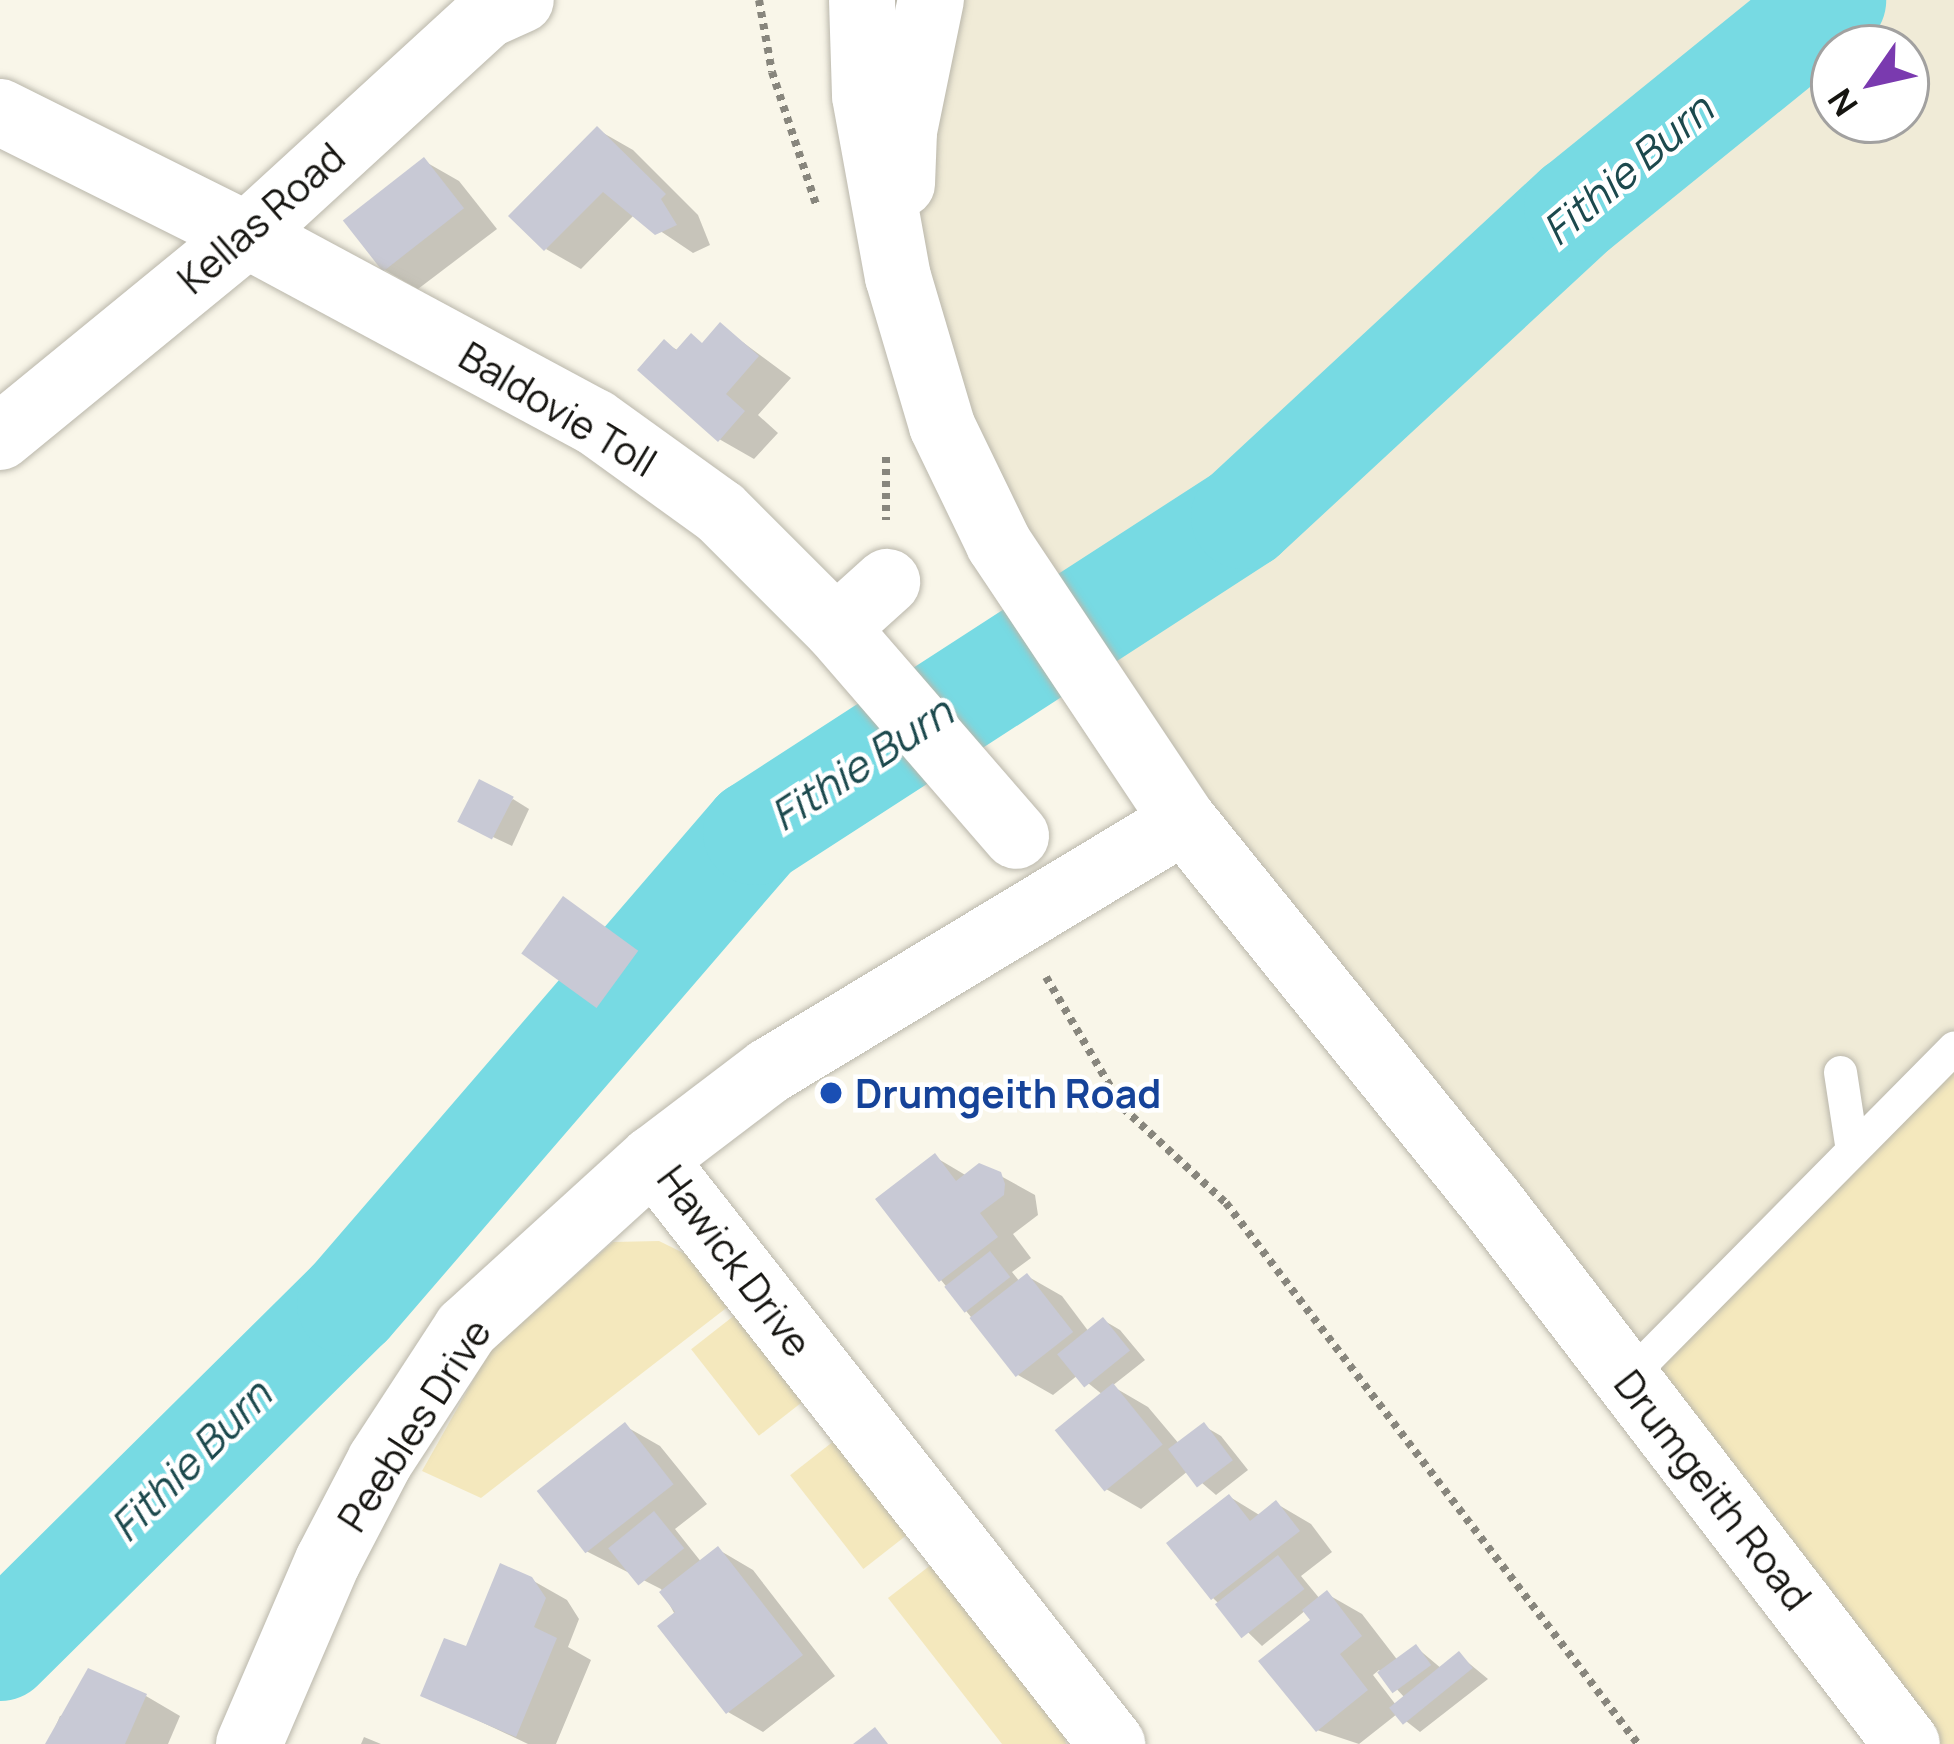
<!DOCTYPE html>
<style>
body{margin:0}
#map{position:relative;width:1954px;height:1744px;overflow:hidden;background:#f9f6e9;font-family:Manrope,sans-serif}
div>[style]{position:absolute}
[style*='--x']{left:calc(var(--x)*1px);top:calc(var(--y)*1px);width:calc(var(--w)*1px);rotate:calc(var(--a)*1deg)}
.built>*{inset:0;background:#f0ebd7}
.green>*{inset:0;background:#f4e8bd;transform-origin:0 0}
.shadow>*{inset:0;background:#0003}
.river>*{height:105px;margin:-52.5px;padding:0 52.5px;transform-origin:52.5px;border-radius:52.5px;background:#77dae3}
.building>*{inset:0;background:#c8c9d5;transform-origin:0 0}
.path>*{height:8px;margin-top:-4px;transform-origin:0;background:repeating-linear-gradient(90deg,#88867d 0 6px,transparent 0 12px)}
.roads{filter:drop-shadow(0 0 3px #bab7ab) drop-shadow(0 0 3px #bab7ab)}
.lane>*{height:33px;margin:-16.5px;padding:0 16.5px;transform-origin:16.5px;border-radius:16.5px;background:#fff}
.street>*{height:66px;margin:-33px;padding:0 33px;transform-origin:33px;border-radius:33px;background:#fff}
.secondary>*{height:66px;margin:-33px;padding:0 33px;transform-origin:33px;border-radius:33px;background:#fff}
.dots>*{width:33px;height:33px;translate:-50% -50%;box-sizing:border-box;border:6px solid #fff;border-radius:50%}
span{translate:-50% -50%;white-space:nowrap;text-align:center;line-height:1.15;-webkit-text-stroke:9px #fff;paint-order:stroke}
.street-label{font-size:39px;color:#161511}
.transit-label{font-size:39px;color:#164399;font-weight:700}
.left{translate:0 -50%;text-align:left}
.water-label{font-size:42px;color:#1c494d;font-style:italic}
.north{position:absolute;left:1810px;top:24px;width:120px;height:120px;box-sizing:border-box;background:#fff;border:3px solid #a2a1a0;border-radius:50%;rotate:236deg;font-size:33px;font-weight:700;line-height:48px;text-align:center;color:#161511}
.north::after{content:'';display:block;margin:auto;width:42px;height:54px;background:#7a3aaf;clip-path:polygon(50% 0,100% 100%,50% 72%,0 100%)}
</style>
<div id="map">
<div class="built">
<div style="clip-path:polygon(evenodd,931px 0,1954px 0,1954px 1744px,1490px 1200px,942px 426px,904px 131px,931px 0,1834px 48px,1906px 48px,1906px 120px,1834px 120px,1834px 48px)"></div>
</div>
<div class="green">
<div style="clip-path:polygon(1954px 1048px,1954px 1744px,1903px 1744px,1627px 1378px)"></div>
<div style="clip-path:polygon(659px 1241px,702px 1262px,734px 1302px,481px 1498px,422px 1471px,489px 1352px,613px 1242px)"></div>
<div style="left:740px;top:1311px;width:110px;height:62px;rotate:52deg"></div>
<div style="left:839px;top:1437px;width:119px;height:62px;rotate:52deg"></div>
<div style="clip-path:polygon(936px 1561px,1059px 1718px,1066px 1744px,1002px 1744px,888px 1598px)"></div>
</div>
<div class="shadow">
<div style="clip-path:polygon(598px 130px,633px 150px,698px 215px,710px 245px,693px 253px,635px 214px,581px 269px,546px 249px)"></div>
<div style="clip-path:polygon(424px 161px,459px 181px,497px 229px,418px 289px,383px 269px)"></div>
<div style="clip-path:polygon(721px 326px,791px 378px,758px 415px,778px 433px,754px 459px,719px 439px,665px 343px,679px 351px,705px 345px)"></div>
<div style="clip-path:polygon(513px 799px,529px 809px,512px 846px,478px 830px)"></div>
<div style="clip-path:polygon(564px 900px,671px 973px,632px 1026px,597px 1006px)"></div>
<div style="clip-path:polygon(935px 1157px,967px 1176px,999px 1175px,1035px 1195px,1038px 1215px,1013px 1234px,1031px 1258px,1012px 1272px,1020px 1282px,1027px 1276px,1062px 1296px,1089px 1332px,1103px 1320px,1120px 1330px,1145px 1360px,1112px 1386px,1148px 1407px,1180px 1445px,1204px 1426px,1221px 1436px,1248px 1470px,1216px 1495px,1188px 1471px,1141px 1509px,1106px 1489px,1103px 1395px,1078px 1375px,1053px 1395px,1018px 1375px,941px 1280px)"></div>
<div style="clip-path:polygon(625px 1426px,660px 1446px,707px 1504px,675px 1529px,702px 1563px,719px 1550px,753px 1570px,835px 1676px,763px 1732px,728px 1712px,661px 1589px,586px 1551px)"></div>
<div style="clip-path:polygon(evenodd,1230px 1497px,1261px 1516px,1277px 1504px,1311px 1524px,1332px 1552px,1301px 1576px,1320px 1599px,1327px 1594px,1362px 1614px,1399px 1662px,1417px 1648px,1442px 1669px,1459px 1655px,1488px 1679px,1420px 1732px,1397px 1714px,1359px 1744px,1317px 1730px,1314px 1620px,1306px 1610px,1262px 1646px,1213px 1598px,1230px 1497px,1379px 1670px,1405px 1698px,1396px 1705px,1373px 1675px,1379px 1670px)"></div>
<div style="clip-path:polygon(530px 1579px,567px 1600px,579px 1619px,568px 1647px,591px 1660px,556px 1744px,528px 1744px,424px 1695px)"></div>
<div style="clip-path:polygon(146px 1696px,180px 1716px,168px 1744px,48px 1744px,60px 1716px)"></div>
<div style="clip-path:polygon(364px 1737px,381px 1744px,361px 1744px)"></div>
</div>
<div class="river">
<div style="--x:0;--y:1648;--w:491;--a:-44.7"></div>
<div style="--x:349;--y:1303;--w:622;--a:-49.24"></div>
<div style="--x:755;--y:832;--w:581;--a:-32.92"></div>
<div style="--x:1243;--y:516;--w:454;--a:-42.8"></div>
<div style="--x:1576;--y:208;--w:331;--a:-39"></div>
</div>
<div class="building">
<div style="clip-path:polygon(597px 126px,666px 194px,661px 199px,677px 225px,655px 235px,603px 192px,544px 251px,508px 216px)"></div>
<div style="left:424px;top:157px;width:65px;height:103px;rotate:52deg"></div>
<div style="clip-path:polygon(720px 322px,759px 356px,726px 394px,745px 411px,718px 442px,637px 370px,664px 339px,676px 350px,691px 333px,702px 343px)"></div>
<div style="left:479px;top:779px;width:39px;height:48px;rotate:27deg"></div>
<div style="left:563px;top:896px;width:93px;height:71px;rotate:36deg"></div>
<div style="clip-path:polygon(935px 1153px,956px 1181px,979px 1163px,1001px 1172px,1005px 1184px,1004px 1195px,980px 1213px,998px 1237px,939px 1282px,875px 1199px)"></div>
<div style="left:990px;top:1251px;width:33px;height:58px;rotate:52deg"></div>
<div style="left:1027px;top:1273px;width:75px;height:73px;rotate:52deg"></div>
<div style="left:1103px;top:1317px;width:43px;height:59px;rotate:51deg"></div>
<div style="left:1113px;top:1383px;width:79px;height:75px;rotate:51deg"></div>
<div style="left:625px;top:1422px;width:79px;height:112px;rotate:52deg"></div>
<div style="left:1204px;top:1422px;width:48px;height:45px;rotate:53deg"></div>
<div style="clip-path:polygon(1229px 1494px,1250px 1521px,1276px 1500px,1300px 1531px,1211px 1600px,1166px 1543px)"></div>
<div style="left:654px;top:1511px;width:48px;height:59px;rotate:51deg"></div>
<div style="clip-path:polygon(718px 1546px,803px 1655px,726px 1714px,657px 1626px,675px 1612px,659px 1592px)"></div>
<div style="left:1278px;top:1555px;width:43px;height:80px;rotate:52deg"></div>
<div style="clip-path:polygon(500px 1563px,532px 1577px,546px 1598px,534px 1627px,557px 1638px,516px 1737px,420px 1696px,444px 1638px,466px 1646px)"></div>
<div style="clip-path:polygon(1327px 1590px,1362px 1636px,1340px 1654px,1368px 1690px,1316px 1732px,1258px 1661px,1310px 1620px,1302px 1610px)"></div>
<div style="left:1416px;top:1644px;width:26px;height:48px;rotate:54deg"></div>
<div style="left:1459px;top:1651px;width:22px;height:90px;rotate:51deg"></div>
<div style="clip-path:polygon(88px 1668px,147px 1694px,125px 1744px,45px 1744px)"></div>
<div style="clip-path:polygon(875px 1727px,888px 1744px,853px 1744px)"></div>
</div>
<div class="path">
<div style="--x:759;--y:0;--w:73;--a:79.8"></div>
<div style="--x:772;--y:72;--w:142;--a:71.6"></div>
<div style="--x:886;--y:457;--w:63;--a:90"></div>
<div style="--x:1046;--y:977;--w:152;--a:59.6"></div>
<div style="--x:1123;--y:1108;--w:140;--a:42.7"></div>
<div style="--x:1226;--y:1203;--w:680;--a:52.71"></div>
</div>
<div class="roads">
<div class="lane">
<div style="--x:1840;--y:1072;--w:79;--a:81.3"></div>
<div style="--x:1627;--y:1378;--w:465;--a:-45.3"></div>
</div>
<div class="street">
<div style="--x:247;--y:235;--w:395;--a:28.3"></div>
<div style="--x:595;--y:422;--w:154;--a:35.8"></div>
<div style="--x:720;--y:512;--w:164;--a:45"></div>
<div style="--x:836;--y:628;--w:275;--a:49.1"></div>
<div style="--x:836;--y:628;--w:69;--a:-42"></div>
<div style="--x:653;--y:1159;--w:744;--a:51.88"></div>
<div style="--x:249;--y:1744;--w:199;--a:-66.7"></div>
<div style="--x:328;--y:1561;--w:113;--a:-62.5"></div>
<div style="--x:380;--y:1461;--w:158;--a:-56.9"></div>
<div style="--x:466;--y:1329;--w:253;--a:-42.3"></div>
<div style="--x:653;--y:1159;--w:146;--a:-37.2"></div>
<div style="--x:769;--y:1071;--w:484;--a:-31.1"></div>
</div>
<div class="secondary">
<div style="--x:862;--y:0;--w:96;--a:88.2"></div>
<div style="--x:865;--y:96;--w:184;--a:79.7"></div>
<div style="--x:898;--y:277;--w:155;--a:73.5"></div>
<div style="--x:942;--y:426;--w:131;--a:64.2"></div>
<div style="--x:999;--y:544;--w:333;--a:56.3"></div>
<div style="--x:1184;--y:821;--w:487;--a:51.1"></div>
<div style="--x:1490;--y:1200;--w:685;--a:52.53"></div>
<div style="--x:0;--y:112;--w:276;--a:26.5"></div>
<div style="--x:902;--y:184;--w:53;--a:-87.8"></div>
<div style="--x:904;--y:131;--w:134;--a:-78.4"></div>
<div style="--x:0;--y:437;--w:319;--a:-39.3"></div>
<div style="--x:247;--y:235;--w:326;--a:-42.5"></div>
<div style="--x:487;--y:15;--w:37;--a:-24"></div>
</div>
</div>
<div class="dots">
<div style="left:831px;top:1093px;background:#1a4fb4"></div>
</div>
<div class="street-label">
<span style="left:261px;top:218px;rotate:-41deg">Kellas Road</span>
<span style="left:558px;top:409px;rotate:31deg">Baldovie Toll</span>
<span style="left:735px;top:1261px;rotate:53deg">Hawick Drive</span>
<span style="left:414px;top:1425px;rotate:-57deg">Peebles Drive</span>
<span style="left:1713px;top:1490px;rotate:52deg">Drumgeith Road</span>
</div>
<div class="transit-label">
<span class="left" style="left:855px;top:1093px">Drumgeith Road</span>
</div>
<div class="water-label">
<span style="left:1627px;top:169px;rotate:-40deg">Fithie Burn</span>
<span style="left:861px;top:763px;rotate:-33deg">Fithie Burn</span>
<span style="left:190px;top:1460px;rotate:-45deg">Fithie Burn</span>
</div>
<div class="north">N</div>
</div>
